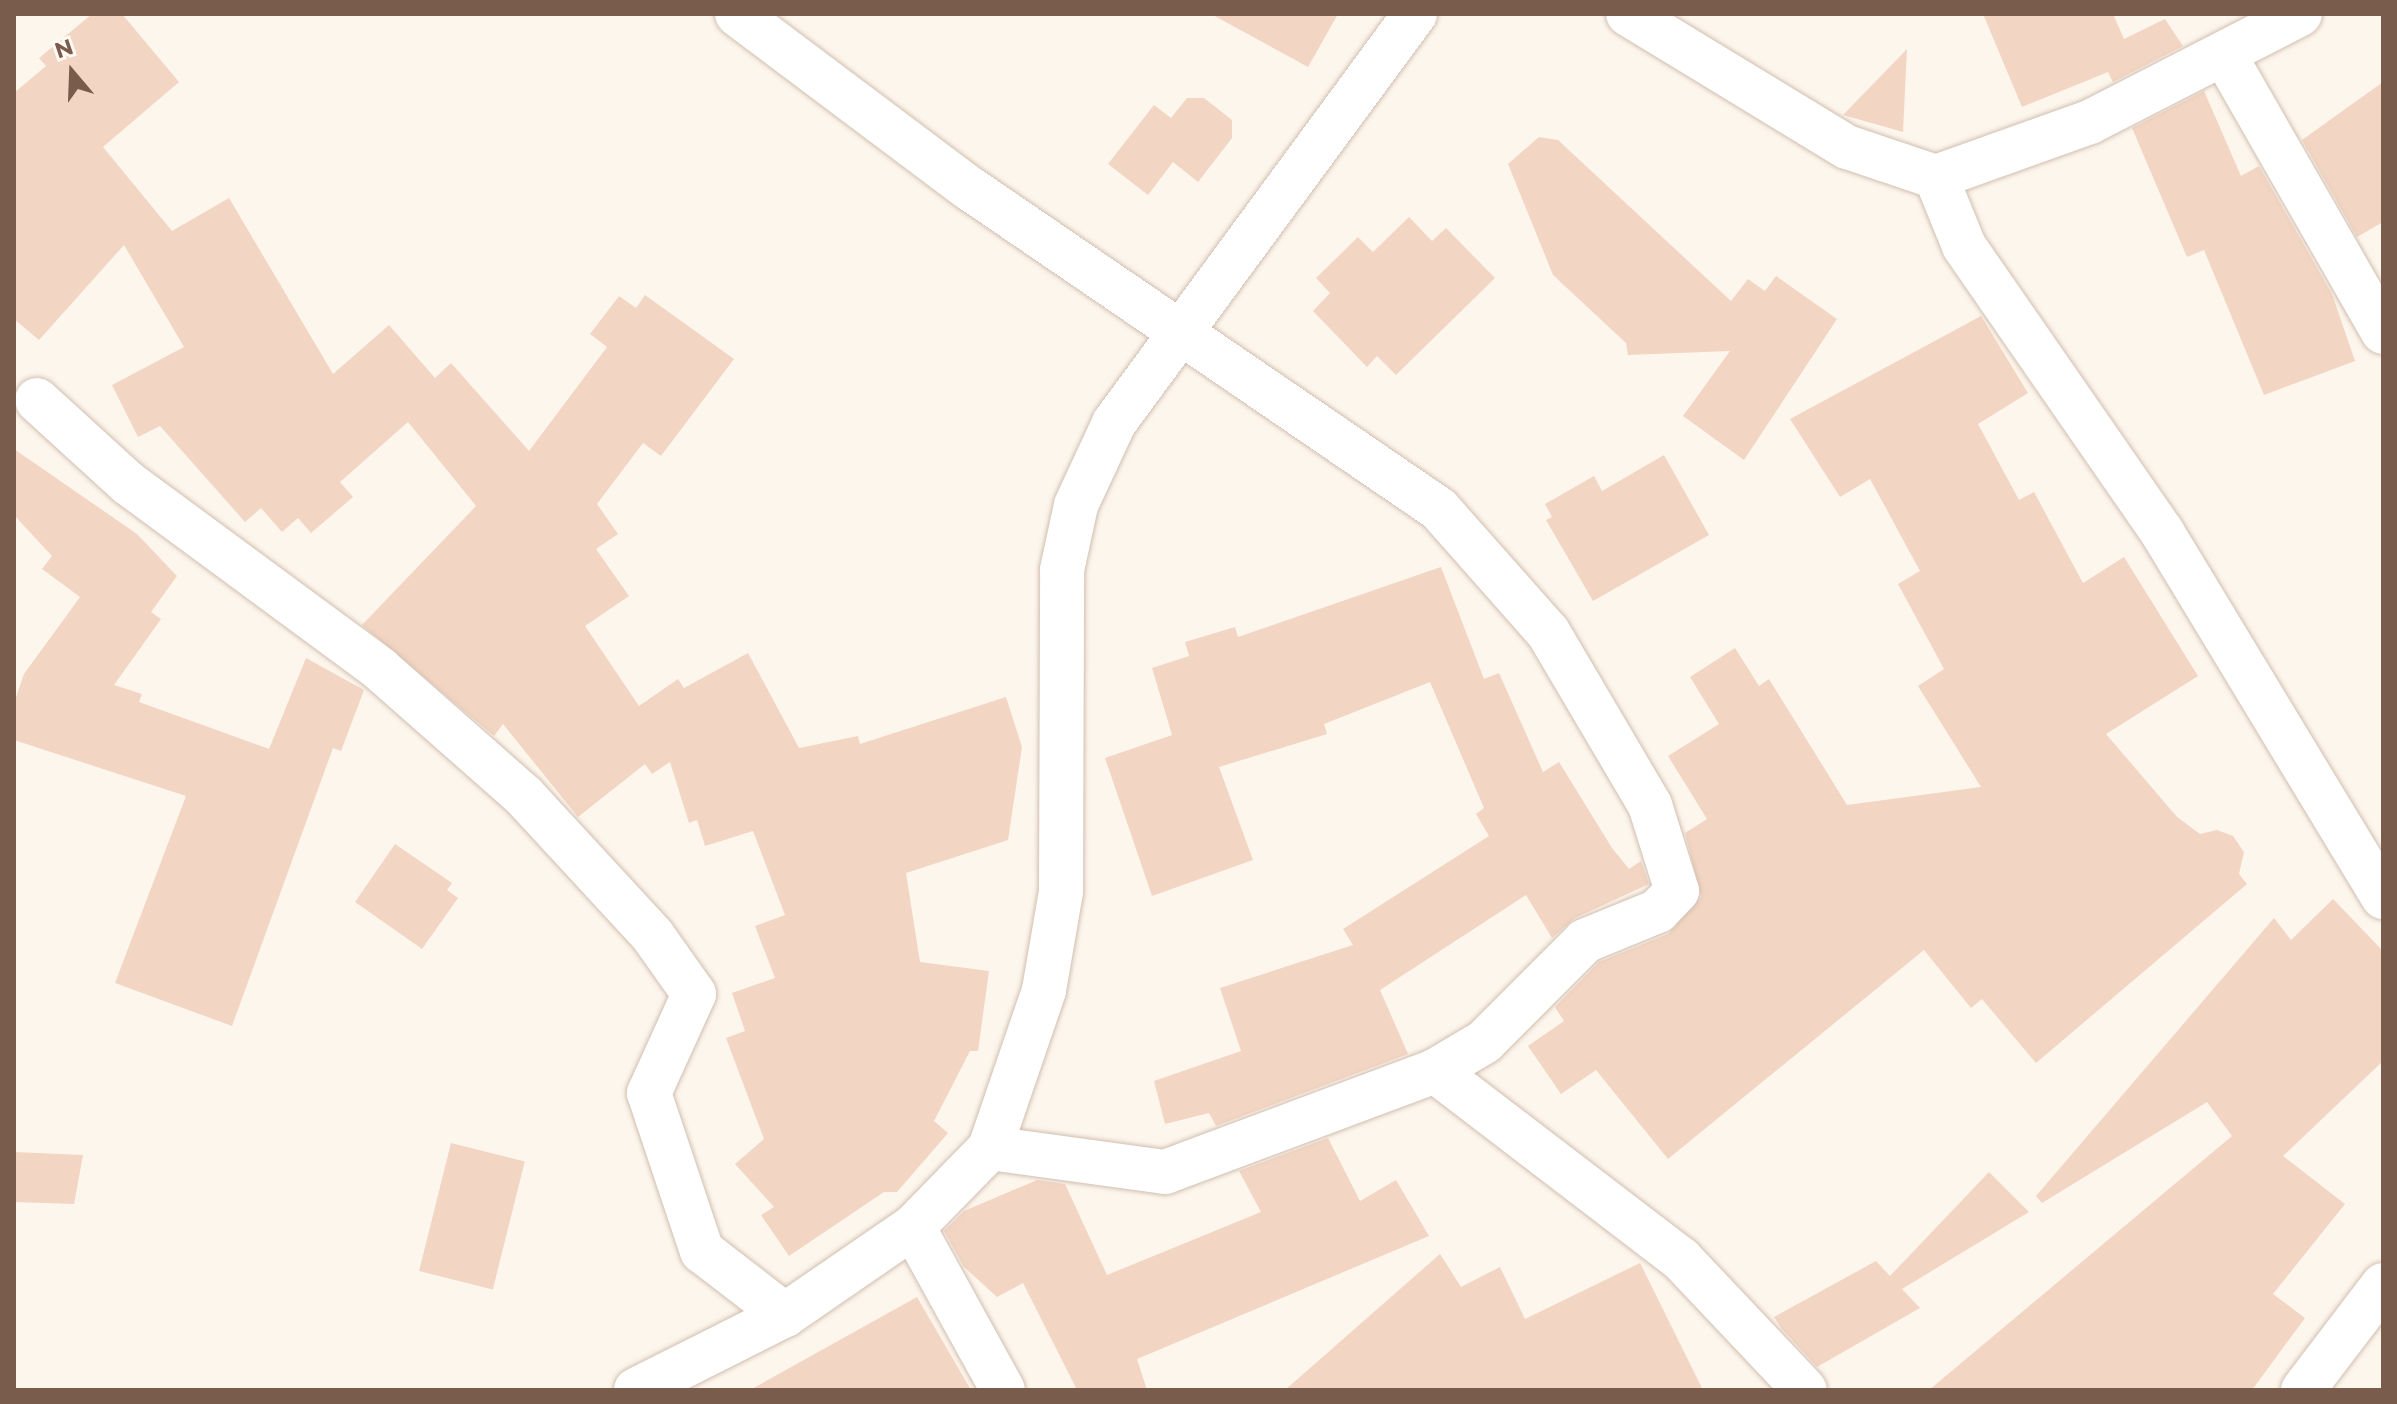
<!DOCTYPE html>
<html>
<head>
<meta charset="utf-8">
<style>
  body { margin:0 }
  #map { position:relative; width:2397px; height:1404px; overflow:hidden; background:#fdf6ec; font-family:Montserrat,sans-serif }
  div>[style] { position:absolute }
  .building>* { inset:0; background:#f3d5c3; transform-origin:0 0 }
  .roads { filter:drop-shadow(0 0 2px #d1beb0) drop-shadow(0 0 2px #d1beb0) }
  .minor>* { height:44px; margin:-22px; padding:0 22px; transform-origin:22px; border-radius:22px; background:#fff }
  span { translate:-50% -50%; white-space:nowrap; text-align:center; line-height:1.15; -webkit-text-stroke:8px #fffaf3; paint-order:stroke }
  .frame { position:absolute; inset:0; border:16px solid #7a5c4d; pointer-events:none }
  .north { position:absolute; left:32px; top:32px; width:80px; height:80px; -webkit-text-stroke:6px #fffaf3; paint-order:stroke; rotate:341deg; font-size:22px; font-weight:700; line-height:32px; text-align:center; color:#7a5c4d }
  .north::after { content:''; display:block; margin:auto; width:28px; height:36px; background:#7a5c4d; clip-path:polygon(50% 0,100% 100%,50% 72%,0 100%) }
</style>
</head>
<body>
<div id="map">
  <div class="building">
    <i style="clip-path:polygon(92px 14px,122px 14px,179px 82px,103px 147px,172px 231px,229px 198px,333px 374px,389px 325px,435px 378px,451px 363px,529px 451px,607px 347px,590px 334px,619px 296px,636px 308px,645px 295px,734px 359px,661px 456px,643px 443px,597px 504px,618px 534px,596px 549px,629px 596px,585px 626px,639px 706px,678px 679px,684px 688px,748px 653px,799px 748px,858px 736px,860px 744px,1006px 697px,1022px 747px,1008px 840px,906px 873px,920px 962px,989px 971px,978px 1051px,970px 1051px,934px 1121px,948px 1133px,897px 1192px,884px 1192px,789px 1256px,761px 1215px,774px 1207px,735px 1164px,764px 1139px,726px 1038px,745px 1031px,732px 993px,775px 978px,755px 926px,785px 915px,753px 831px,705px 846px,697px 820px,689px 823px,670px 762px,652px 774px,645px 764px,578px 817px,503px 724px,494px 736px,362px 625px,476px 506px,408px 422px,340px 482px,353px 497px,311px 533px,298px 518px,282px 532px,261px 508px,245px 522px,160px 426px,138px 437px,112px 385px,184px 347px,124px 245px,39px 340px,14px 319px,14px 93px,46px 66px,39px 58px)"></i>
    <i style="clip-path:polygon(1211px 14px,1338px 14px,1308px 67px)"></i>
    <i style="clip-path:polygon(1983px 14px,2113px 14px,2124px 39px,2165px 19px,2183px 46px,2113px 82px,2108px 72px,2022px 107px)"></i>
    <i style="clip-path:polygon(1907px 49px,1903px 132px,1843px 115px)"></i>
    <i style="clip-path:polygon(2383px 82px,2383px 222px,2357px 237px,2302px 140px)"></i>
    <i style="clip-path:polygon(2204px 91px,2241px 176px,2259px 166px,2332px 294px,2355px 361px,2264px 395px,2204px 250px,2187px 257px,2132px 128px)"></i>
    <i style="clip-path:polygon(1187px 98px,1204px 98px,1232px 120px,1232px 138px,1198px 182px,1173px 162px,1148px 195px,1108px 164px,1154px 105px,1171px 118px)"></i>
    <i style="clip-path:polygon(1539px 137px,1558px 140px,1731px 301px,1748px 279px,1765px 291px,1776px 276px,1837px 319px,1744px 460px,1683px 416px,1730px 351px,1628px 355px,1626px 343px,1553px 275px,1508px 164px)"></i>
    <i style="clip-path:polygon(1409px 217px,1432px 241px,1446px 228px,1495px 278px,1396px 375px,1377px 356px,1367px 367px,1313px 311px,1330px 293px,1316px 278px,1358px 237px,1373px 252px)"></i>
    <i style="clip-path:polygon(1981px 316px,2028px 393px,1978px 424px,2019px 500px,2034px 492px,2083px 583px,2124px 557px,2198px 676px,2106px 734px,2177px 817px,2200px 834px,2217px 830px,2233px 836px,2244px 852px,2239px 874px,2247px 884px,2036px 1063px,1982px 999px,1971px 1008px,1924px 950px,1668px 1159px,1596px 1070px,1561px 1094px,1528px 1046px,1564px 1021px,1555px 1007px,1599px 962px,1668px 934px,1701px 897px,1685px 833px,1707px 819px,1668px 756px,1719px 724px,1690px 677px,1735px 648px,1759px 686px,1769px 679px,1847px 805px,1981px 787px,1918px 686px,1944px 669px,1898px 584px,1920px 571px,1870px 479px,1840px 497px,1790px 419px)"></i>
    <i style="clip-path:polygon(14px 449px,137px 534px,177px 576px,151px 612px,161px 619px,114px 685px,142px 694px,139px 702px,269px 749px,306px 658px,364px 690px,341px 751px,333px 748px,232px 1026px,115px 983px,186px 796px,14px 740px,14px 703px,24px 674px,80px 597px,42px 569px,52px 556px,14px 515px)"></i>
    <i style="clip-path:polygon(1664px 455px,1709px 535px,1593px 601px,1546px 520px,1552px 517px,1545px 504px,1594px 476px,1602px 491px)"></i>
    <i style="clip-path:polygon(1441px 567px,1484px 679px,1499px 673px,1543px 772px,1559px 762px,1612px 848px,1629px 869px,1641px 861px,1649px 884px,1575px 918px,1552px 938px,1526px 895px,1380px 990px,1408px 1054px,1216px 1126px,1209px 1113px,1165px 1124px,1154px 1081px,1241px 1051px,1220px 988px,1353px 945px,1343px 929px,1489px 836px,1476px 814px,1484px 808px,1430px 682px,1324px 724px,1327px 734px,1219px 767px,1253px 860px,1152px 896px,1105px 758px,1172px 735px,1152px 668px,1189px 656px,1185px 642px,1235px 627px,1238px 637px)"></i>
    <i style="clip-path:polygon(395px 844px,452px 883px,447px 890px,458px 898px,422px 949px,355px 902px)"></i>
    <i style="clip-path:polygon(2333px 899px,2383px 951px,2383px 1061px,2283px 1156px,2345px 1204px,2273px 1294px,2305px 1318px,2252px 1390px,1929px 1390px,2232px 1136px,2207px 1102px,2042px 1203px,2036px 1196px,2274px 918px,2291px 940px)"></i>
    <i style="clip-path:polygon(1328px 1138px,1360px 1201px,1396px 1180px,1429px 1236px,1137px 1359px,1147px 1390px,1077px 1390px,1023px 1283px,997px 1297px,964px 1267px,944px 1231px,964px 1211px,1037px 1180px,1065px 1184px,1107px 1275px,1261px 1212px,1239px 1171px)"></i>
    <i style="left:451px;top:1143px;width:76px;height:132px;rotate:14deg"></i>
    <i style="clip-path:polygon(14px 1152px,83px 1155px,74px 1204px,14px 1202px)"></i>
    <i style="clip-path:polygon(1989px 1172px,2029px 1212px,1902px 1289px,1920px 1308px,1817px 1367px,1781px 1328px,1774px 1317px,1876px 1261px,1890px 1276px)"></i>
    <i style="clip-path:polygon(1440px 1254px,1461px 1287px,1500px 1267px,1525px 1319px,1640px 1263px,1703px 1390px,1285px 1390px)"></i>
    <i style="clip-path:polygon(917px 1297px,971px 1390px,750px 1390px)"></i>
  </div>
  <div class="roads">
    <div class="minor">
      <i style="left:737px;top:14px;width:290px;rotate:36.9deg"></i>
      <i style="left:969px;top:188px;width:569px;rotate:34.33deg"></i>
      <i style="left:1439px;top:509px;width:164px;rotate:48.5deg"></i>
      <i style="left:1548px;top:632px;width:201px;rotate:59.5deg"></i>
      <i style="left:1650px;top:805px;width:90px;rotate:72.6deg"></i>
      <i style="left:1677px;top:891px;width:28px;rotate:134deg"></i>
      <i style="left:1658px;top:911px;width:79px;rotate:157.7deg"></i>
      <i style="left:1585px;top:941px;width:143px;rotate:135deg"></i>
      <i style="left:1484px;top:1042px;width:57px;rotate:149.4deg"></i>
      <i style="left:1435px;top:1071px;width:288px;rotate:159.5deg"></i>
      <i style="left:1165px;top:1172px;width:177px;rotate:-172.2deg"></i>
      <i style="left:1628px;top:14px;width:256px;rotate:31.3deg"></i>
      <i style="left:1847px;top:147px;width:94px;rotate:18.6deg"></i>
      <i style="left:1936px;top:177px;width:74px;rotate:67.9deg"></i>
      <i style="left:1964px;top:246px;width:348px;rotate:55.3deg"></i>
      <i style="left:2162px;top:532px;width:427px;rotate:58.8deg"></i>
      <i style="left:2225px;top:56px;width:318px;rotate:60.2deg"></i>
      <i style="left:1936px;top:177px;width:164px;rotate:-19.7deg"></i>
      <i style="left:2090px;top:122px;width:236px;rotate:-27.2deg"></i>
      <i style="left:37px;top:400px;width:123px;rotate:42.4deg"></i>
      <i style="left:128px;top:483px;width:313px;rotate:36.4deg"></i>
      <i style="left:380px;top:669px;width:192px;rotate:41.4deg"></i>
      <i style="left:524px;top:796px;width:190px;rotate:47.3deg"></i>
      <i style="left:653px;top:936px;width:71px;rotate:54.7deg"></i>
      <i style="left:694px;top:994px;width:109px;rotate:114.4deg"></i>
      <i style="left:649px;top:1093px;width:167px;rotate:71.5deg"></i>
      <i style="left:702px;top:1251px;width:105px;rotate:37.6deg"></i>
      <i style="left:1435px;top:1071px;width:310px;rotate:37.4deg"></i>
      <i style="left:1681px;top:1259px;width:180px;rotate:46.6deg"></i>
      <i style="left:913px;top:1227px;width:186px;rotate:61.1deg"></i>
      <i style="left:636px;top:1390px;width:167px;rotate:-26.7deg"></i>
      <i style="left:785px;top:1315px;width:155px;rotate:-34.5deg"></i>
      <i style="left:913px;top:1227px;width:110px;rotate:-45.7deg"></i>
      <i style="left:990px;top:1148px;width:167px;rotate:-71.1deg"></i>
      <i style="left:1044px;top:990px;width:99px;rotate:-80.2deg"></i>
      <i style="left:1061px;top:892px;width:322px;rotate:-89.8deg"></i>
      <i style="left:1062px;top:570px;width:66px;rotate:-77.8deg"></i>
      <i style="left:1076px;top:505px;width:90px;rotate:-65.1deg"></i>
      <i style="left:1114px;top:423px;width:508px;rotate:-53.65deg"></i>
      <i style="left:2303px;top:1390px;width:132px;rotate:-52.7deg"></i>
    </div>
  </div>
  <div class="frame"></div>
  <div class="north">N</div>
</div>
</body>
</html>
